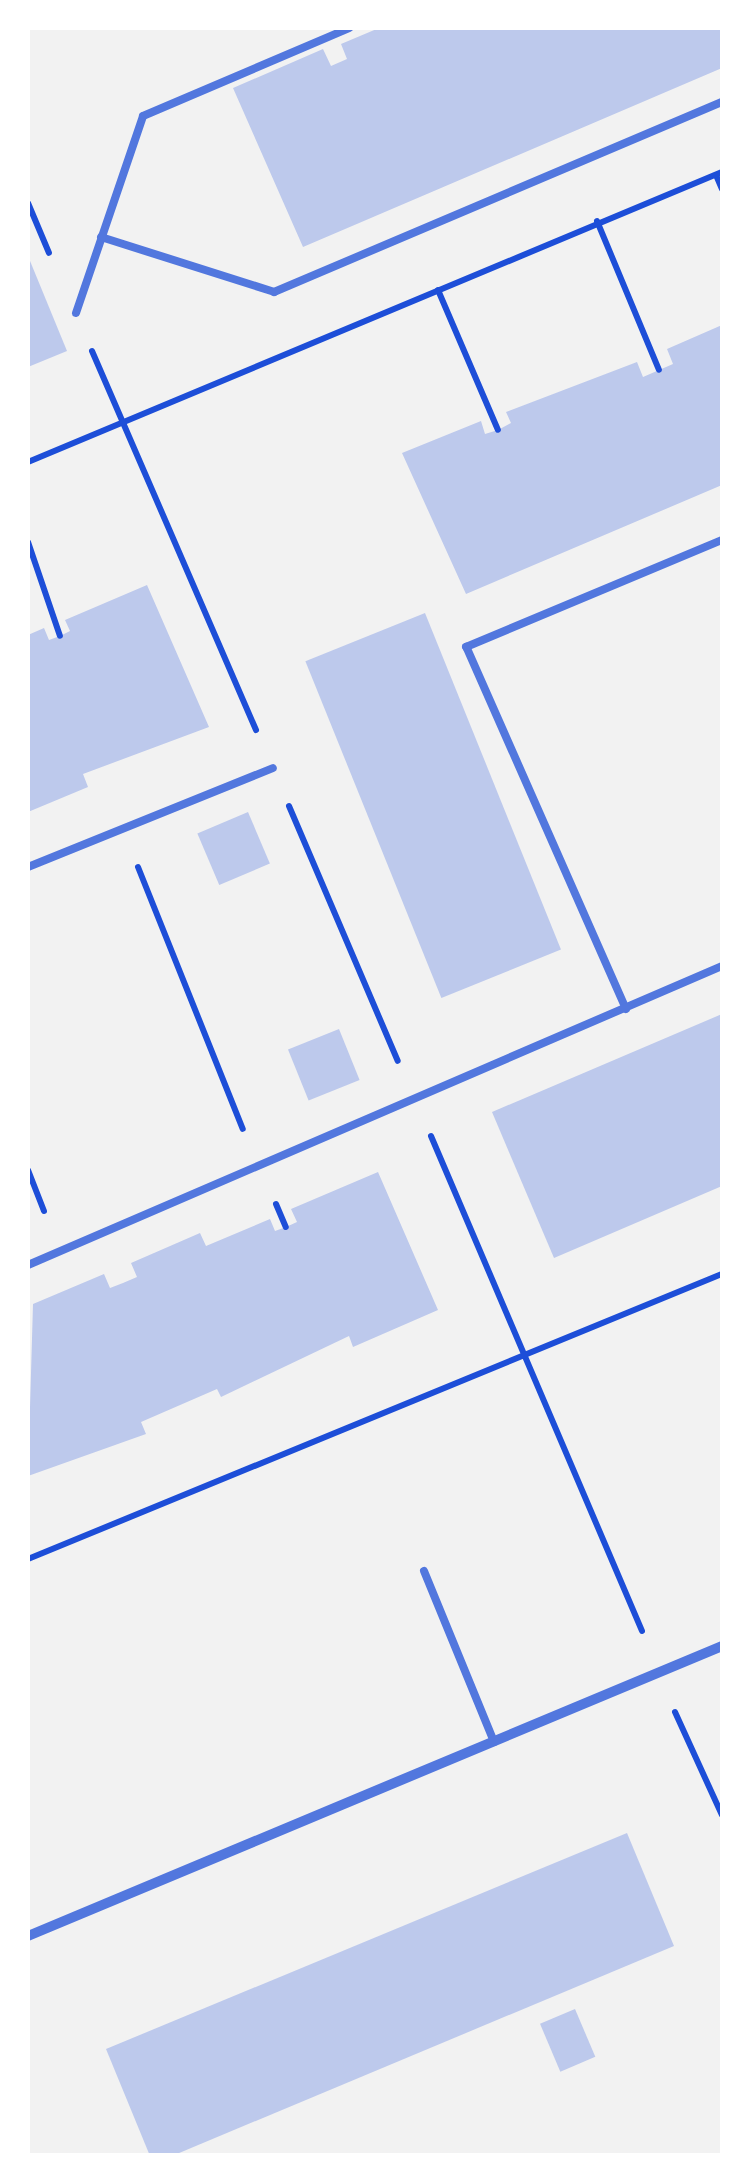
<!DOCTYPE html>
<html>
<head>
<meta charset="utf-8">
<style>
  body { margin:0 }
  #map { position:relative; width:750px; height:2183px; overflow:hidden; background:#f2f2f2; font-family:Cabin,sans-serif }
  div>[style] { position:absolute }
  .building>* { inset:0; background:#bdc9ec; transform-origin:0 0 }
  .path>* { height:6px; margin:-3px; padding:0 3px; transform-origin:3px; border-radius:3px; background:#1d4ed8 }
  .service>* { height:8px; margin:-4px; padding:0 4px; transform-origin:4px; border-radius:4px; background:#5277de }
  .minor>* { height:10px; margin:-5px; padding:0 5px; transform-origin:5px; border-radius:5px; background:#5277de }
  span { translate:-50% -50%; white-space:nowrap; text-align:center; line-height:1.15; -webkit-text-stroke:8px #fff; paint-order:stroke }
  .frame { position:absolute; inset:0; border:30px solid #fff; pointer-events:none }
</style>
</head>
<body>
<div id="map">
  <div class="building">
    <i style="clip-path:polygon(379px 28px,722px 28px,722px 68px,303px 247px,233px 88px,323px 49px,331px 66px,347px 59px,341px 44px)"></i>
    <i style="clip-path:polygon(28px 256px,67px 351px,28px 367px)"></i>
    <i style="clip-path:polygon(722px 325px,722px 485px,466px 594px,402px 453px,481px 421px,485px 434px,498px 430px,511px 423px,506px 412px,637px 362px,643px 377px,673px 364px,667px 349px)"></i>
    <i style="clip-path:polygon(147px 585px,209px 727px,83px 774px,88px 787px,28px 812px,28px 635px,44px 628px,49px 640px,60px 636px,70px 631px,65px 620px)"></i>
    <i style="left:425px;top:613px;width:363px;height:129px;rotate:68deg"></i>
    <i style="left:248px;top:812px;width:56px;height:55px;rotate:67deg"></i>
    <i style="clip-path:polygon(722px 1014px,722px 1186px,554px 1258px,492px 1112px)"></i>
    <i style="left:339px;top:1029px;width:55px;height:55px;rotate:68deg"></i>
    <i style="clip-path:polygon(378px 1172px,438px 1310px,353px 1347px,349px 1336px,221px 1397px,217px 1389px,141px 1422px,146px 1434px,28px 1476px,33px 1304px,104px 1274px,110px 1288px,123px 1283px,137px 1277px,131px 1263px,200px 1233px,206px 1246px,270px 1219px,275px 1231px,286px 1227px,297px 1222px,291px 1209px)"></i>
    <i style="clip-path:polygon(627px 1833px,674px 1946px,172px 2156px,150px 2156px,106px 2049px)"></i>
    <i style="left:575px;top:2009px;width:52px;height:38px;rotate:67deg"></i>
  </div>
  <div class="path">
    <i style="left:716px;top:175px;width:15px;rotate:67deg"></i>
    <i style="left:28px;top:203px;width:54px;rotate:67.2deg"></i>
    <i style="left:597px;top:221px;width:161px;rotate:67.4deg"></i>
    <i style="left:438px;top:290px;width:152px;rotate:66.8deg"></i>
    <i style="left:92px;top:351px;width:413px;rotate:66.6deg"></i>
    <i style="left:28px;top:462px;width:752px;rotate:-22.68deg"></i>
    <i style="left:28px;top:542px;width:99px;rotate:71.2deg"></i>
    <i style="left:289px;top:806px;width:277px;rotate:66.9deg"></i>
    <i style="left:138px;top:867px;width:282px;rotate:68.2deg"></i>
    <i style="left:431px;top:1136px;width:538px;rotate:66.91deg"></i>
    <i style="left:28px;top:1170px;width:44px;rotate:68.7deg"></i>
    <i style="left:276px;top:1204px;width:25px;rotate:67deg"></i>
    <i style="left:28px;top:1559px;width:750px;rotate:-22.33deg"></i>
    <i style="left:675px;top:1712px;width:113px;rotate:65.5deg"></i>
  </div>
  <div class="service">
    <i style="left:101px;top:237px;width:182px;rotate:17.6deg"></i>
    <i style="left:274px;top:292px;width:487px;rotate:-23deg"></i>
    <i style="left:76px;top:313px;width:208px;rotate:-71.2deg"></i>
    <i style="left:143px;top:116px;width:224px;rotate:-23.1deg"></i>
    <i style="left:28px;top:867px;width:264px;rotate:-22deg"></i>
    <i style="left:626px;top:1009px;width:396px;rotate:-113.8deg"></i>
    <i style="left:466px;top:647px;width:277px;rotate:-22.7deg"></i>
    <i style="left:28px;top:1265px;width:756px;rotate:-23.31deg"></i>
    <i style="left:424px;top:1571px;width:185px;rotate:67.7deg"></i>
  </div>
  <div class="minor">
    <i style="left:28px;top:1936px;width:752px;rotate:-22.68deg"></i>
  </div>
  <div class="frame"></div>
</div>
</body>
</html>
